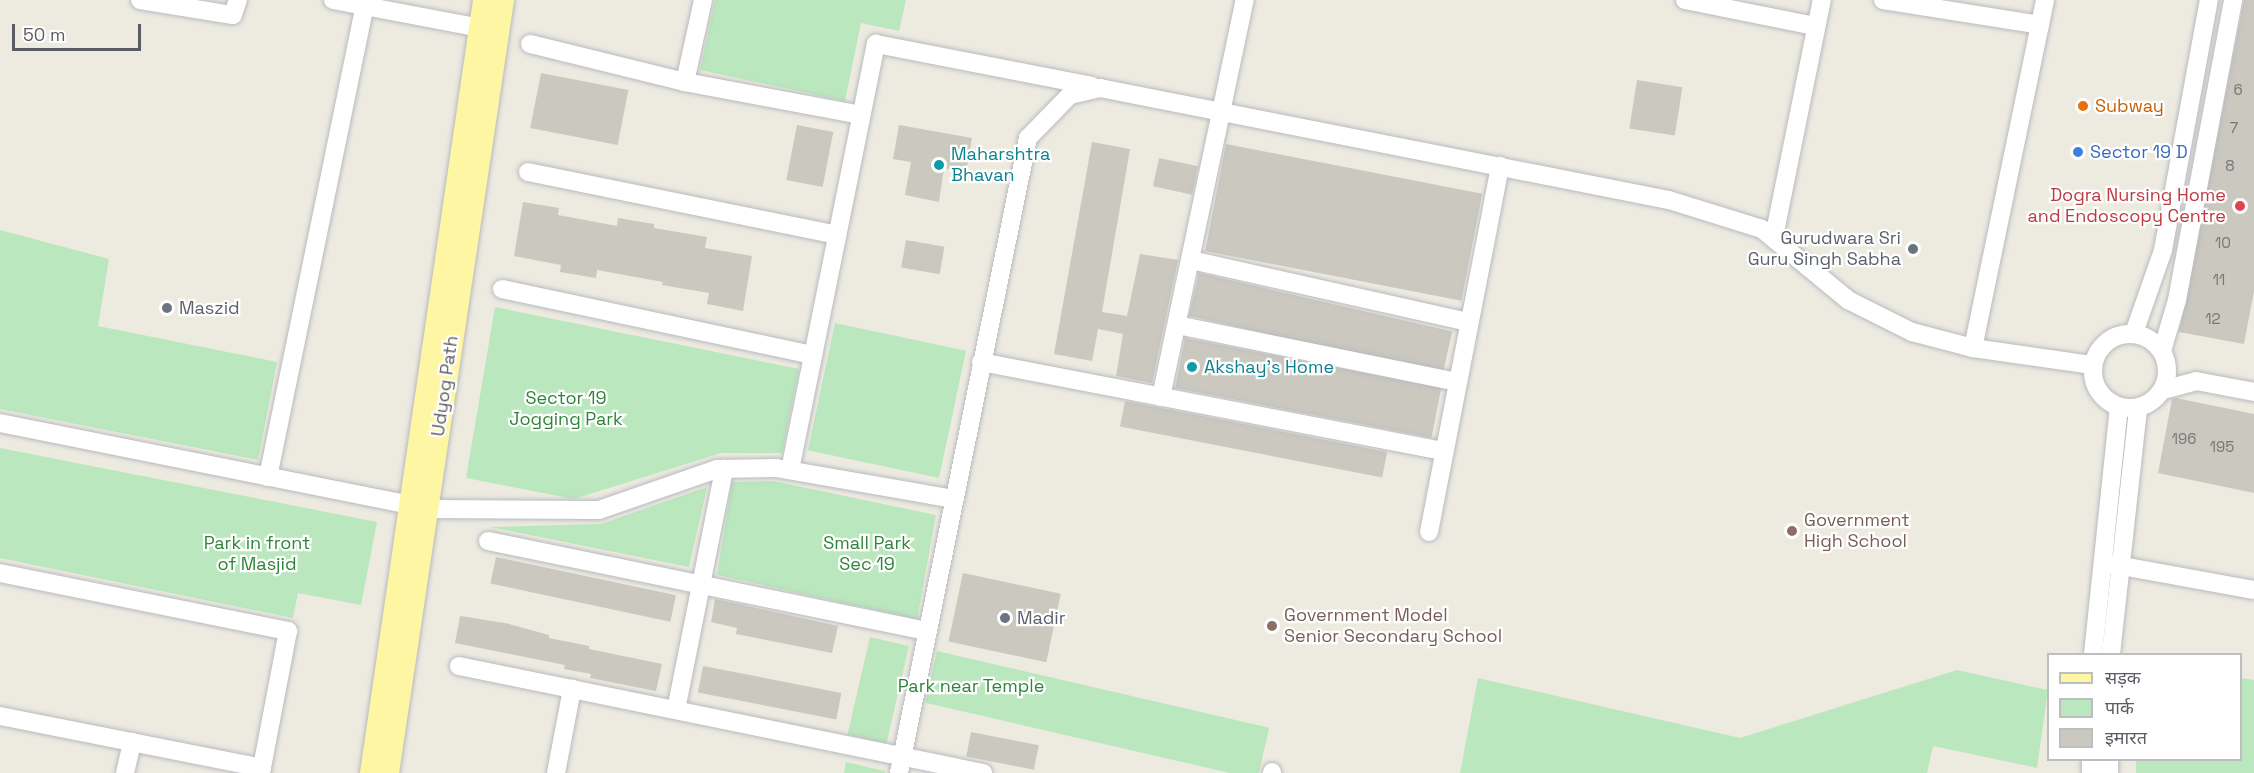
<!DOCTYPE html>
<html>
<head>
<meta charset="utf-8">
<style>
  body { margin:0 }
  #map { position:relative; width:2254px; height:773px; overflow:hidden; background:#edebe0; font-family:"Space Grotesk","Noto Sans Devanagari",sans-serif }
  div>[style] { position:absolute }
  .green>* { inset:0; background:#bae7bd; transform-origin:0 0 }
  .building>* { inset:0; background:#cac8bf; transform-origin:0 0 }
  .roads { filter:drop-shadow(0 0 2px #b8bac0) drop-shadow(0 0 2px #b8bac0) }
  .minor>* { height:18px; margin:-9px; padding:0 9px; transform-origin:9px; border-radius:9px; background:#fff }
  .minor>.ring { margin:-9px; padding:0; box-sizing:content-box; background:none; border:18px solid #fff; border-radius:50% }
  .major>* { height:22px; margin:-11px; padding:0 11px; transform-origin:11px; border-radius:11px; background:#fff6a3 }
  .dots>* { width:16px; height:16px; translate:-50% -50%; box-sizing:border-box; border:3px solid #fff; border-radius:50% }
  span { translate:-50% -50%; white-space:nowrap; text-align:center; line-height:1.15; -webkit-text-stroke:4.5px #fff; paint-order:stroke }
  .number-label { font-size:15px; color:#757779 }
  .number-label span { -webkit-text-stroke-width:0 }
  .food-label { font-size:18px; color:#c56008 }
  .left { translate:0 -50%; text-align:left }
  .shop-label { font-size:18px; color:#366cbe }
  .culture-label { font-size:18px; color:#0d838f }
  .health-label { font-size:18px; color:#be3a42 }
  .right { translate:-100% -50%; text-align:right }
  .worship-label { font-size:18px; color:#5b616d }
  .street-label { font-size:18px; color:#595c62 }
  .park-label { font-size:18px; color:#2e8438 }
  .education-label { font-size:18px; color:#785e54 }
  .legend { position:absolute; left:2047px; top:653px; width:195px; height:108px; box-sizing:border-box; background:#fff; border:2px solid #bdbec0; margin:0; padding:8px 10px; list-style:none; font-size:18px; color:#595c62 }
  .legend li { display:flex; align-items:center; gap:12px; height:30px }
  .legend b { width:30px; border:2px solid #bdbec0 }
  .scale { position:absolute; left:12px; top:24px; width:129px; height:27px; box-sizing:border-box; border:3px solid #595c62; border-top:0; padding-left:8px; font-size:18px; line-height:21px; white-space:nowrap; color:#595c62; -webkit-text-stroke:4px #fff; paint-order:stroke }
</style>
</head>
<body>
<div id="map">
  <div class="green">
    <i style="clip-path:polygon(715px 0,906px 0,899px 31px,861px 23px,845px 101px,700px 70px)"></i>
    <i style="clip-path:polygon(0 230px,109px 259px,98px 326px,277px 362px,258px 460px,0 409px)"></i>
    <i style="clip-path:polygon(495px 307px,799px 369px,782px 453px,721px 453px,574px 499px,466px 478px)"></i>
    <i style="left:835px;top:323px;width:134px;height:130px;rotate:12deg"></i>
    <i style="clip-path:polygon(0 448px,377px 522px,361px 605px,298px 593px,293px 618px,0 558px)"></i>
    <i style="clip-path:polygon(773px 481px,936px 515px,917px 619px,717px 575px,732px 482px)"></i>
    <i style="clip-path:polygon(707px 487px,689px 567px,490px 527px,601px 524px)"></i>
    <i style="left:870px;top:637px;width:40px;height:100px;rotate:13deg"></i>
    <i style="left:937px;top:651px;width:341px;height:53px;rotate:13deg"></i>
    <i style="clip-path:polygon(1957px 670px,2048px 690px,2037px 768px,1933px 746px,1927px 773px,1460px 773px,1478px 678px,1740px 738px)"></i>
    <i style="clip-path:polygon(2241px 678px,2254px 680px,2254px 773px,2136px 773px,2136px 760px,2240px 760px)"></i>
    <i style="clip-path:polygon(846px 762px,885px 771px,885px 773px,844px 773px)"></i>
  </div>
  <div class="building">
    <i style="clip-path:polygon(2244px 0,2254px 0,2254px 291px,2244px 344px,2179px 332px)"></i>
    <i style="left:541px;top:73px;width:89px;height:56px;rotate:11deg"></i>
    <i style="left:1637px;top:80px;width:46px;height:49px;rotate:9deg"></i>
    <i style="left:797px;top:125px;width:37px;height:56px;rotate:11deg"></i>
    <i style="clip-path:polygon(899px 125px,972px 138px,966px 173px,944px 168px,939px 202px,905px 195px,911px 162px,893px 159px)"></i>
    <i style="clip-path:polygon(1092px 142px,1130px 149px,1102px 312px,1127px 316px,1140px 254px,1178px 260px,1152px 383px,1116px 376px,1123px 334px,1098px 329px,1092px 361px,1054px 354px)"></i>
    <i style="left:1226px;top:144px;width:261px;height:109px;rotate:11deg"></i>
    <i style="left:1159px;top:158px;width:40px;height:29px;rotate:12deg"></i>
    <i style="clip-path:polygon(523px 202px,559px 208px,558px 215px,617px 226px,618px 218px,654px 224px,654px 228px,707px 237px,705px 248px,752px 256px,743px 311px,707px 304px,709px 293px,662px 285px,663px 282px,597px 270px,596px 278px,560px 272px,561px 265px,514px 256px)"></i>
    <i style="left:906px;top:240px;width:39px;height:28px;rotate:10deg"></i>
    <i style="left:1199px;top:273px;width:260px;height:44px;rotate:13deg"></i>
    <i style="left:1185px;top:338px;width:261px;height:51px;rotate:11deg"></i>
    <i style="clip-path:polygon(2176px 398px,2254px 414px,2254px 493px,2158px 473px,2172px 399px)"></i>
    <i style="left:1125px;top:401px;width:267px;height:26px;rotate:11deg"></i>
    <i style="left:496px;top:557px;width:184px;height:27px;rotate:12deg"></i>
    <i style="left:963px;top:573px;width:100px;height:70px;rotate:12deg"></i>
    <i style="clip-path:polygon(715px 599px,838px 626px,832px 653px,736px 634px,737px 628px,711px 622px)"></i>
    <i style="clip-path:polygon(460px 616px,505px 623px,549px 635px,549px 638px,589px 646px,589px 649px,662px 664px,656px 691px,590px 678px,591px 674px,564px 669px,565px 665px,455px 643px)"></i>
    <i style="left:703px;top:666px;width:141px;height:27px;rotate:11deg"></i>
    <i style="left:971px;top:732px;width:69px;height:25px;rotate:11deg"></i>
  </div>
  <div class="roads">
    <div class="minor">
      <i style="left:140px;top:0;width:94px;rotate:9.2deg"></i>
      <i style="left:233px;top:15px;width:16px;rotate:-72deg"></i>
      <i style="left:333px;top:0;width:151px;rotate:10.7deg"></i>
      <i style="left:1685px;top:0;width:133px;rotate:11.3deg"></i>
      <i style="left:1883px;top:0;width:159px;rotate:9deg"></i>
      <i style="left:530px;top:44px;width:160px;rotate:13.8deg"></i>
      <i style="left:685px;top:82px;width:179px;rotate:10.6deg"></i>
      <i style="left:685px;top:82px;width:84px;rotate:-77.6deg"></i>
      <i style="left:528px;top:172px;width:315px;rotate:11.5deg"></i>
      <i style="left:1774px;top:237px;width:242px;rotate:-78.6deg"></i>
      <i style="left:1191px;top:260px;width:285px;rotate:12.6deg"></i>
      <i style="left:502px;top:289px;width:318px;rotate:12deg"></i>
      <i style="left:1177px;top:325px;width:286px;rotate:11.5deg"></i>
      <i style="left:2134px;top:333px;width:88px;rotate:-70.7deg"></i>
      <i style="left:2163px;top:250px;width:254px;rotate:-79.6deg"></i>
      <i class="ring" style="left:2093px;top:334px;width:56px;height:56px"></i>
      <i style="left:1973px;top:348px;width:355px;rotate:-78.3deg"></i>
      <i style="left:2162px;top:351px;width:53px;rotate:-73.6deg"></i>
      <i style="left:2177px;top:300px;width:305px;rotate:-79.4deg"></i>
      <i style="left:981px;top:362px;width:471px;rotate:10.9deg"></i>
      <i style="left:2163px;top:390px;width:34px;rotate:-15deg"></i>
      <i style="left:2196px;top:381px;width:59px;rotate:10.7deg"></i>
      <i style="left:1161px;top:397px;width:406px;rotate:-78.1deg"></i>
      <i style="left:0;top:423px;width:418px;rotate:11.3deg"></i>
      <i style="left:790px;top:470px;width:435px;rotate:-78.6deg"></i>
      <i style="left:876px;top:44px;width:220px;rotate:11deg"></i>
      <i style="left:268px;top:477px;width:487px;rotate:-78.4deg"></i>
      <i style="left:427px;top:509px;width:172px;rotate:0.3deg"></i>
      <i style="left:599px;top:510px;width:125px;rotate:-19.2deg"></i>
      <i style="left:717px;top:469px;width:59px;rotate:-1deg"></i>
      <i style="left:776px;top:468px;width:180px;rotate:9.9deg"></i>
      <i style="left:1429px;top:532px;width:373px;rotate:-79deg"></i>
      <i style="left:488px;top:541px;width:448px;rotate:11.6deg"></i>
      <i style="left:2111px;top:564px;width:145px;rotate:10.3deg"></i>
      <i style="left:0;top:573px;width:294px;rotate:11.4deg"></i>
      <i style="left:288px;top:631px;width:145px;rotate:100.8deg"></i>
      <i style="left:2093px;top:654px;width:248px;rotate:-84deg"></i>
      <i style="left:2111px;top:654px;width:247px;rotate:-83.7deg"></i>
      <i style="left:459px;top:666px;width:535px;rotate:11.54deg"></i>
      <i style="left:676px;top:710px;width:246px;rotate:-78.7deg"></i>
      <i style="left:0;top:716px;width:267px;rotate:11.2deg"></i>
      <i style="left:2091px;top:760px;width:13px;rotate:90deg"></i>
      <i style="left:2109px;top:760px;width:13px;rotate:90deg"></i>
      <i style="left:125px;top:773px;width:32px;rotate:-77deg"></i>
      <i style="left:556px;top:773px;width:86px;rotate:-79.2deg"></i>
      <i style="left:899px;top:773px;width:648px;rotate:-78.52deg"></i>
      <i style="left:1028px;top:138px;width:60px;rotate:-45.7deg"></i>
      <i style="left:1070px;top:95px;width:31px;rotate:-13deg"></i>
      <i style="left:1100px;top:88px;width:580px;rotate:11.14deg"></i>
      <i style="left:1669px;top:200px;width:97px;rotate:17.3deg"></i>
      <i style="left:1762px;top:229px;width:112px;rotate:39.5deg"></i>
      <i style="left:1848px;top:300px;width:72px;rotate:26.6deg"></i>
      <i style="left:1912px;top:332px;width:63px;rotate:14.7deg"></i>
      <i style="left:1973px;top:348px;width:121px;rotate:8.1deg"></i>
      <i style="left:1272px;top:773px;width:1px;rotate:-90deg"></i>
    </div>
    <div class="major">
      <i style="left:371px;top:773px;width:781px;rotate:-81.68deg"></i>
      <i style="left:388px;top:773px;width:782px;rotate:-81.54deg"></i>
    </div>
  </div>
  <div class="dots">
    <i style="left:2083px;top:106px;background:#e8710a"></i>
    <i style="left:2078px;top:152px;background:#3f7fe0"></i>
    <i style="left:939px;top:165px;background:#0f9aa8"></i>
    <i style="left:2240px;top:206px;background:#e0444e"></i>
    <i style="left:1913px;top:249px;background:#6b7280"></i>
    <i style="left:167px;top:308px;background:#6b7280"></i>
    <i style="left:1192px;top:367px;background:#0f9aa8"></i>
    <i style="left:1792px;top:531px;background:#8d6e63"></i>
    <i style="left:1005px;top:618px;background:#6b7280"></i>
    <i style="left:1272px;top:626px;background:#8d6e63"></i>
  </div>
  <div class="number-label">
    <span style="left:2238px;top:90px">6</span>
    <span style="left:2234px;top:128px">7</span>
    <span style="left:2230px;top:166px">8</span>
    <span style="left:2223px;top:243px">10</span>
    <span style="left:2219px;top:280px">11</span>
    <span style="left:2213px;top:319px">12</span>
    <span style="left:2184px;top:439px">196</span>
    <span style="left:2222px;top:447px">195</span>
  </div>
  <div class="food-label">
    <span class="left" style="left:2095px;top:106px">Subway</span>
  </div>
  <div class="shop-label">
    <span class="left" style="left:2090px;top:152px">Sector 19 D</span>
  </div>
  <div class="culture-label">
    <span class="left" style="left:951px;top:165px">Maharshtra<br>Bhavan</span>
    <span class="left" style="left:1204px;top:367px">Akshay's Home</span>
  </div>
  <div class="health-label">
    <span class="right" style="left:2226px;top:206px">Dogra Nursing Home<br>and Endoscopy Centre</span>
  </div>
  <div class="worship-label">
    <span class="right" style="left:1901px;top:249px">Gurudwara Sri<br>Guru Singh Sabha</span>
    <span class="left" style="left:179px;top:308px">Maszid</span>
    <span class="left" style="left:1017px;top:618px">Madir</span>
  </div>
  <div class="street-label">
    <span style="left:445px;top:386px;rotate:-82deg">Udyog Path</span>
  </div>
  <div class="park-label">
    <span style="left:566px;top:409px">Sector 19<br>Jogging Park</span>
    <span style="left:257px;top:554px">Park in front<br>of Masjid</span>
    <span style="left:867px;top:554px">Small Park<br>Sec 19</span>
    <span style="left:971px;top:686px">Park near Temple</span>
  </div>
  <div class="education-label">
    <span class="left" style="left:1804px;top:531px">Government<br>High School</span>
    <span class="left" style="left:1284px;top:626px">Government Model<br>Senior Secondary School</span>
  </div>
  <ul class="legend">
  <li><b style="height:8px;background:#fff6a3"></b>सड़क</li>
  <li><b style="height:16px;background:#bae7bd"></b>पार्क</li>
  <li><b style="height:16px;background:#cac8bf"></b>इमारत</li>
  </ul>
  <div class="scale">50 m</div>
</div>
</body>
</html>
